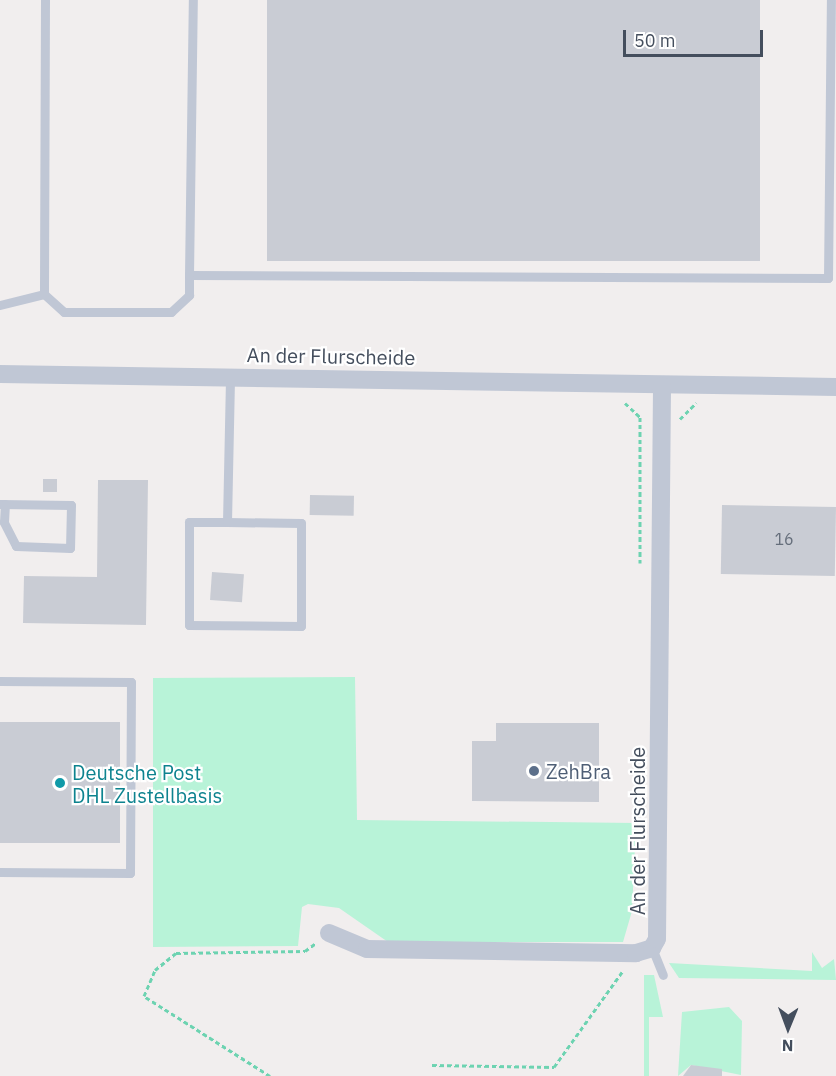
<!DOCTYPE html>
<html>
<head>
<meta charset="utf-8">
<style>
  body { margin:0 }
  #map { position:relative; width:836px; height:1076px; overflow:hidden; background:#f1eeee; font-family:"IBM Plex Sans",sans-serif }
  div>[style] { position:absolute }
  .green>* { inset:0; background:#b8f3d8 }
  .building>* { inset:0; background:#c9ccd4; transform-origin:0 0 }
  .path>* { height:3px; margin-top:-1.5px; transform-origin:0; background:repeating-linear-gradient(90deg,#6dd3b1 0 4.5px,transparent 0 7.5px) }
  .service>* { height:9px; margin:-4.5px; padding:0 4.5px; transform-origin:4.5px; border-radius:4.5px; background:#c0c7d5 }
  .minor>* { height:18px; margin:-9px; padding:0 9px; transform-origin:9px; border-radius:9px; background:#c0c7d5 }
  .dots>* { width:16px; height:16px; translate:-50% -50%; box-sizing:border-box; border:3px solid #fff; border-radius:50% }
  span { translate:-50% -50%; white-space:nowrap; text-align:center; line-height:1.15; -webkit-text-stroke:4.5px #fff; paint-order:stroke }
  .number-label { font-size:16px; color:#656e7b }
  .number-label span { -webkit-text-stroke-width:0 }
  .street-label { font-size:20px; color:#444e5d }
  .service-label { font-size:20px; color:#4e5e75 }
  .left { translate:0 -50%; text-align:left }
  .culture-label { font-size:20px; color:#0d838f }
  .north { position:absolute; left:758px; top:998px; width:60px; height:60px; -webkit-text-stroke:4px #fff; paint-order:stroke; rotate:181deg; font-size:16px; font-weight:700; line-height:24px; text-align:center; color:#444e5d }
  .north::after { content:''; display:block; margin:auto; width:21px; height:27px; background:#444e5d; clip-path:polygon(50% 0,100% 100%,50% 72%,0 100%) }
  .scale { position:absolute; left:623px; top:30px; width:140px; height:27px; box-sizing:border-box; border:3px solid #444e5d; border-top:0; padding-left:8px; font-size:18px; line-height:21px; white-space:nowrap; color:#444e5d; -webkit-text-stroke:4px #fff; paint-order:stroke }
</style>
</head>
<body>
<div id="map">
  <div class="green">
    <i style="clip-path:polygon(355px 677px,357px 820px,636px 823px,632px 911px,623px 942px,388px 942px,339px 908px,308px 904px,302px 907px,298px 946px,153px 947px,153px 678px)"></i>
    <i style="clip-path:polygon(812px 952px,822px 968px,834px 959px,836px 980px,679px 978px,669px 963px,812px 971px)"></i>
    <i style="clip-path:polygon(644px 975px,654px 975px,663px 1017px,649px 1017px,649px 1076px,644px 1076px)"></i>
    <i style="clip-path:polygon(729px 1007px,742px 1021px,741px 1075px,691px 1065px,678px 1076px,682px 1012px)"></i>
  </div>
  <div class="building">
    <i style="left:267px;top:0;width:493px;height:261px"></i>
    <i style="left:43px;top:479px;width:14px;height:13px"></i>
    <i style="clip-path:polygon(98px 480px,148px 480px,146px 625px,23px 623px,24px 576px,97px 577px)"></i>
    <i style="left:310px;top:495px;width:44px;height:20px;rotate:1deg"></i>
    <i style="left:722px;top:505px;width:114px;height:69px;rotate:1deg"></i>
    <i style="left:212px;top:572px;width:32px;height:28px;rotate:4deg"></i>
    <i style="left:0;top:722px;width:120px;height:121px"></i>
    <i style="clip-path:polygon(496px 723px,599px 723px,599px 802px,472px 801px,472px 741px,496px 741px)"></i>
    <i style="clip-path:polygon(691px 1065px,722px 1069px,722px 1076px,683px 1076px)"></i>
  </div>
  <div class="path">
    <i style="left:625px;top:403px;width:21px;rotate:43deg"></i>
    <i style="left:640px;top:417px;width:146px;rotate:90deg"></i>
    <i style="left:680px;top:419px;width:23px;rotate:-45deg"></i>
    <i style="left:432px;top:1065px;width:122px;rotate:0.9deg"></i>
    <i style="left:554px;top:1067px;width:117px;rotate:-54.4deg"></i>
    <i style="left:270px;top:1076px;width:149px;rotate:-147.6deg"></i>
    <i style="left:144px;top:996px;width:28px;rotate:-67deg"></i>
    <i style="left:155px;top:970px;width:27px;rotate:-39deg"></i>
    <i style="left:176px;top:953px;width:129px;rotate:-0.9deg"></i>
    <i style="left:305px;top:951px;width:14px;rotate:-36deg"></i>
  </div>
  <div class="service">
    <i style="left:45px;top:0;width:294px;rotate:90.2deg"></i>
    <i style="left:44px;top:294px;width:27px;rotate:42deg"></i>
    <i style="left:64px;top:312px;width:107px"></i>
    <i style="left:171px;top:312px;width:25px;rotate:-43deg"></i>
    <i style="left:189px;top:295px;width:20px;rotate:-90deg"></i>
    <i style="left:189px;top:275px;width:639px;rotate:0.27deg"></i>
    <i style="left:828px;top:278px;width:278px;rotate:-89.4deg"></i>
    <i style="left:189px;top:275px;width:275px;rotate:-89.2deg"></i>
    <i style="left:0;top:305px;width:45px;rotate:-14deg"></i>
    <i style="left:0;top:504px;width:71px;rotate:0.8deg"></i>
    <i style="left:71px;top:505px;width:43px;rotate:91.3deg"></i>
    <i style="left:70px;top:548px;width:54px;rotate:-177.9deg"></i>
    <i style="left:16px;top:546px;width:27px;rotate:-117deg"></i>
    <i style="left:4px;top:522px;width:18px;rotate:-87deg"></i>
    <i style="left:227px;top:522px;width:74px;rotate:0.8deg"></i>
    <i style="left:301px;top:523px;width:103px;rotate:90deg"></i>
    <i style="left:301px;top:626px;width:112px;rotate:-179.5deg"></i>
    <i style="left:189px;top:625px;width:103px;rotate:-90deg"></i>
    <i style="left:189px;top:522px;width:38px"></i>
    <i style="left:227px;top:522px;width:145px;rotate:-88.8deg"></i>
    <i style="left:0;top:681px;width:131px;rotate:0.4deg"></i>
    <i style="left:131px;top:682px;width:191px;rotate:90.3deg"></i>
    <i style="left:130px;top:873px;width:130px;rotate:-179.6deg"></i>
    <i style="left:652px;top:948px;width:29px;rotate:68deg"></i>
  </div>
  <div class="minor">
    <i style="left:0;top:374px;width:836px;rotate:0.89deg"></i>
    <i style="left:329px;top:933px;width:41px;rotate:22.8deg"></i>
    <i style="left:367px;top:949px;width:269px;rotate:0.9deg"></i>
    <i style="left:636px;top:953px;width:17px;rotate:-17deg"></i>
    <i style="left:652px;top:948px;width:10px;rotate:-61deg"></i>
    <i style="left:657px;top:939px;width:553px;rotate:-89.48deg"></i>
  </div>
  <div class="dots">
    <i style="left:534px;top:771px;background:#5c6f8a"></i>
    <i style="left:60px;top:783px;background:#0f9aa8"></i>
  </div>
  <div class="number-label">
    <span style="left:784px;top:539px">16</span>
  </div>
  <div class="street-label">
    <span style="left:331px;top:356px;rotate:1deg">An der Flurscheide</span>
    <span style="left:637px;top:831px;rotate:-90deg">An der Flurscheide</span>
  </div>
  <div class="service-label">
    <span class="left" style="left:546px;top:771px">ZehBra</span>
  </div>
  <div class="culture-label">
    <span class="left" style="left:72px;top:784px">Deutsche Post<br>DHL Zustellbasis</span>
  </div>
  <div class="north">N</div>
  <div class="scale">50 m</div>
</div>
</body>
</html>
